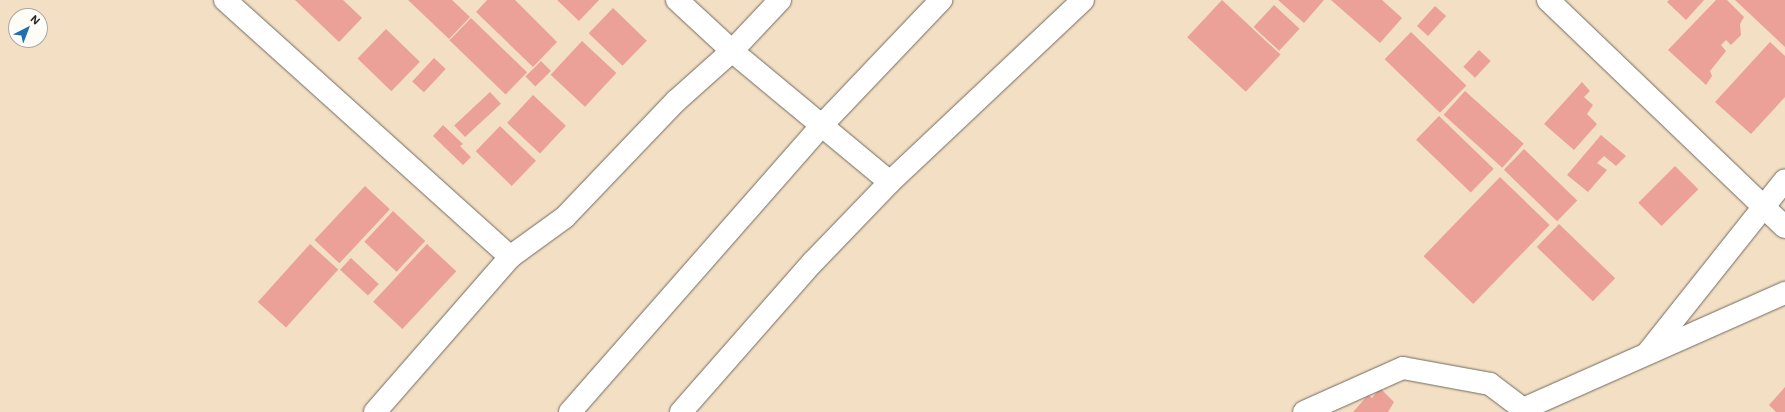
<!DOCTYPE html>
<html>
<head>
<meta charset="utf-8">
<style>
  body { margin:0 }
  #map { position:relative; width:1785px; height:412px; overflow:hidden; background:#f3dfc3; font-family:Mali,sans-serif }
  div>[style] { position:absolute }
  .building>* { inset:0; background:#eba197; transform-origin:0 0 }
  .roads { filter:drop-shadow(0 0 1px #716a60) drop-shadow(0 0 1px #716a60) }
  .minor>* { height:22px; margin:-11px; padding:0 11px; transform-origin:11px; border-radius:11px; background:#fff }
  span { translate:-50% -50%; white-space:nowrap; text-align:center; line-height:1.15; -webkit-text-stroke:4px #fdfcf7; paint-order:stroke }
  .north { position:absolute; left:8px; top:8px; width:40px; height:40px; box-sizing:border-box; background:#fdfcf7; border:1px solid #a9a8a5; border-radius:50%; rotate:42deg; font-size:11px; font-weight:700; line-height:16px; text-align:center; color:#2b2b2b }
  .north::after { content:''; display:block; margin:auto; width:14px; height:18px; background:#1f6fb2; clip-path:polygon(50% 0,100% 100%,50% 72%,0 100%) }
</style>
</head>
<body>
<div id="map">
  <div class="building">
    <i style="clip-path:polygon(295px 0,343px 0,362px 18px,339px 42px)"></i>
    <i style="clip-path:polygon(408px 0,452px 0,470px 17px,449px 39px)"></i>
    <i style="clip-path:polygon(487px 0,515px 0,557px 42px,533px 67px,476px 12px)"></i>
    <i style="clip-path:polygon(557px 0,599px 0,579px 21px)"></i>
    <i style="left:1222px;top:0;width:80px;height:51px;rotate:43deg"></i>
    <i style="clip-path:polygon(1278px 0,1324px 0,1304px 23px)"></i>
    <i style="clip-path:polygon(1331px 0,1382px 0,1402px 18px,1380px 43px)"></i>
    <i style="clip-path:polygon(1669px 0,1704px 0,1686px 20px,1667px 2px)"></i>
    <i style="clip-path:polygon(1716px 0,1727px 0,1744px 17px,1740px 24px,1741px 35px,1731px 45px,1726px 40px,1721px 45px,1726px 51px,1710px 71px,1712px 76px,1706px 85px,1668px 50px)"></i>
    <i style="clip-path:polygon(1735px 0,1785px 0,1785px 47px)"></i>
    <i style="left:1274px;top:5px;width:35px;height:30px;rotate:43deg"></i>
    <i style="left:1435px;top:6px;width:15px;height:27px;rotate:42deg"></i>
    <i style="left:613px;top:8px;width:47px;height:35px;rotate:44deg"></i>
    <i style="left:471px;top:18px;width:78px;height:31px;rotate:44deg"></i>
    <i style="left:386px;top:29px;width:47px;height:41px;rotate:44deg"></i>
    <i style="left:1411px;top:32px;width:77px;height:38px;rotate:44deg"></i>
    <i style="left:582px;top:41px;width:47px;height:46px;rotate:43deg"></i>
    <i style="clip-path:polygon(1770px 42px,1785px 56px,1785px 97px,1751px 134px,1715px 102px)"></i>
    <i style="left:1479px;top:50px;width:16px;height:23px;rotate:43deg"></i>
    <i style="left:434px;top:58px;width:16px;height:32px;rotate:43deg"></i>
    <i style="left:541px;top:61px;width:14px;height:22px;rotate:45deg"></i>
    <i style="clip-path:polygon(1582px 82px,1590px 91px,1584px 97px,1593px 105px,1587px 114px,1597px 124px,1574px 150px,1544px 124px)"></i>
    <i style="left:1465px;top:91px;width:79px;height:32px;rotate:42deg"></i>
    <i style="left:490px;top:92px;width:16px;height:49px;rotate:47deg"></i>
    <i style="left:533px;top:95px;width:45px;height:38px;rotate:43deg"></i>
    <i style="left:1439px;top:116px;width:76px;height:33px;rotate:44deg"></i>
    <i style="clip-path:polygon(443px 125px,463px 144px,460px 146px,471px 157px,463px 165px,433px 136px)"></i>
    <i style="left:500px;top:126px;width:50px;height:35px;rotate:44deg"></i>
    <i style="clip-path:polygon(1601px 135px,1626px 156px,1616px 166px,1604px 156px,1597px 163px,1607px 170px,1588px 192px,1567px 175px)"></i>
    <i style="left:1524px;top:149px;width:74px;height:29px;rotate:44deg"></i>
    <i style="left:1675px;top:166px;width:33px;height:52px;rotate:45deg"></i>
    <i style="left:1500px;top:177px;width:69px;height:110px;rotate:44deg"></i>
    <i style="left:365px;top:186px;width:34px;height:74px;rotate:43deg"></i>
    <i style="left:393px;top:211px;width:44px;height:42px;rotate:43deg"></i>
    <i style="left:1559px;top:224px;width:78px;height:32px;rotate:44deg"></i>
    <i style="left:310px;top:244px;width:38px;height:78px;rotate:42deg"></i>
    <i style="left:427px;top:244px;width:40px;height:79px;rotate:43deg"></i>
    <i style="left:351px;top:258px;width:38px;height:16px;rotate:43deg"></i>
    <i style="clip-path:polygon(1785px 387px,1785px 412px,1776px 412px,1769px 405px)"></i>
    <i style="clip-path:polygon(1380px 388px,1394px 402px,1388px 412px,1353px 412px,1368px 395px,1372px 398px)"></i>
  </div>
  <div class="roads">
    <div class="minor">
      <i style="left:225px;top:0;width:384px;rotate:42deg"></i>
      <i style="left:677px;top:0;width:75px;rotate:42.8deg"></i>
      <i style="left:732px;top:51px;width:205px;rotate:39.7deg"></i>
      <i style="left:1548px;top:0;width:328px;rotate:43.8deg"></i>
      <i style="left:1649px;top:351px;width:218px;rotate:-51.5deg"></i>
      <i style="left:375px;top:412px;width:206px;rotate:-48.9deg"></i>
      <i style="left:510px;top:257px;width:68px;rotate:-36deg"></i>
      <i style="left:565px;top:217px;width:161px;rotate:-46.3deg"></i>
      <i style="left:676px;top:101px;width:75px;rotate:-41.8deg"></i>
      <i style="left:732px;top:51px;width:70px;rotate:-46.7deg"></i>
      <i style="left:570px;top:412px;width:382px;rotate:-48.7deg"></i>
      <i style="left:822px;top:125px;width:173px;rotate:-46.4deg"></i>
      <i style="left:681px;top:412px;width:200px;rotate:-48.7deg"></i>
      <i style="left:813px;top:262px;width:111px;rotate:-46.1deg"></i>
      <i style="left:890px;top:182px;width:265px;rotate:-43.3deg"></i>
      <i style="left:1304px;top:412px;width:108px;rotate:-24deg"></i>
      <i style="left:1403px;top:368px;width:88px;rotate:10.4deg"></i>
      <i style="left:1490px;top:384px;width:41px;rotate:37.1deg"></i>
      <i style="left:1523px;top:409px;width:287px;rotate:-23.9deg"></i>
    </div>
  </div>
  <div class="north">N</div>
</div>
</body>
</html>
